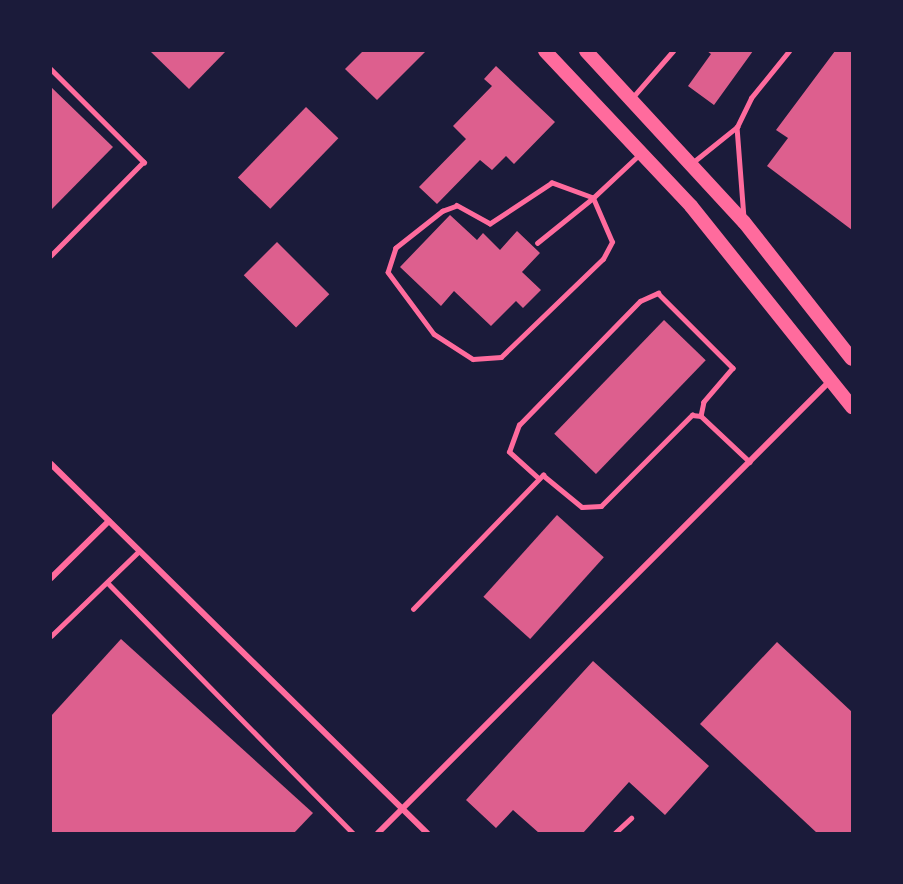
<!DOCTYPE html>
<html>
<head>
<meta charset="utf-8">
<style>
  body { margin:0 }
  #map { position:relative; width:903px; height:884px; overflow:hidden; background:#1b1b3a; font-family:"Exo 2",sans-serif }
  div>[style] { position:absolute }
  .building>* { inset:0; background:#dd5f8e; transform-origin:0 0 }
  .service>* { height:4.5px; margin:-2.25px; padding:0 2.25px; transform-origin:2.25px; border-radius:2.25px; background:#ff6b9d }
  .minor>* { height:6px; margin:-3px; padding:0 3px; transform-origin:3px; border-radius:3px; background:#ff6b9d }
  .primary>* { height:14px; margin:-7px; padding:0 7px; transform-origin:7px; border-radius:7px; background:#ff6b9d }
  span { translate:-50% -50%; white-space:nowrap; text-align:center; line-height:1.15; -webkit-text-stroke:6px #1b1b3a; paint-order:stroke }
  .frame { position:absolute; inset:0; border:52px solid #1b1b3a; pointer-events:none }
</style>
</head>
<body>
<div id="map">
  <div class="building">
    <i style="clip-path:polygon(150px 51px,226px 51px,189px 89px)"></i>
    <i style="clip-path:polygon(363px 51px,426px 51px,377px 100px,345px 69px)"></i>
    <i style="clip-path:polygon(707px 51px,753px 51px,714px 105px,688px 86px,711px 54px)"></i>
    <i style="clip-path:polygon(835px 51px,852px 51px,852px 230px,767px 166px,788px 138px,776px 130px)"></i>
    <i style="clip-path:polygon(496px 66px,555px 122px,514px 164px,506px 156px,492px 170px,480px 160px,437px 204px,419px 187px,466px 139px,453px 126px,492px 86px,484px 79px)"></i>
    <i style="clip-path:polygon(51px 87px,113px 147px,51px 210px)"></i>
    <i style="left:306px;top:107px;width:45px;height:98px;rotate:44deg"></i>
    <i style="clip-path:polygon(450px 215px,477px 240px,483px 233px,500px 250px,517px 231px,540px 253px,522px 272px,541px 290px,523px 308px,516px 301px,491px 326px,454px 291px,441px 306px,400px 267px)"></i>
    <i style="left:277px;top:242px;width:74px;height:47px;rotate:45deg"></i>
    <i style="left:664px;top:320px;width:58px;height:158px;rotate:44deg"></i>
    <i style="left:557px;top:515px;width:63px;height:110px;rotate:42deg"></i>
    <i style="clip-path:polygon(121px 639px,313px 813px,294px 833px,51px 833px,51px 716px)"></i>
    <i style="clip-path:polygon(777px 642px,852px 712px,852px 833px,817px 833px,700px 724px)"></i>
    <i style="clip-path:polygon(593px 661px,709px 766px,665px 815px,629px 782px,583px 833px,539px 833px,513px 810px,496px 828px,466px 800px)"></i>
  </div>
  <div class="service">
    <i style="left:51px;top:69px;width:132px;rotate:45deg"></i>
    <i style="left:144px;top:162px;width:132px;rotate:134.7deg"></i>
    <i style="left:633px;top:97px;width:61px;rotate:-49deg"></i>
    <i style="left:737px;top:127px;width:90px;rotate:85.6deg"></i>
    <i style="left:692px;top:163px;width:58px;rotate:-38.7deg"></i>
    <i style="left:737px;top:127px;width:32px;rotate:-64deg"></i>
    <i style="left:751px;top:98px;width:60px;rotate:-51deg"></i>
    <i style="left:593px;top:198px;width:44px;rotate:-159.9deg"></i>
    <i style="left:552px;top:183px;width:74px;rotate:146.5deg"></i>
    <i style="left:490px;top:224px;width:38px;rotate:-151deg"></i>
    <i style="left:457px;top:206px;width:15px;rotate:160deg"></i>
    <i style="left:443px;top:211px;width:60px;rotate:141.8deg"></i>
    <i style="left:396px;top:248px;width:25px;rotate:108deg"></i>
    <i style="left:388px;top:272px;width:77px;rotate:53.4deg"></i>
    <i style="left:434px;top:334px;width:46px;rotate:32.7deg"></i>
    <i style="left:473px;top:359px;width:28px;rotate:-4deg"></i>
    <i style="left:501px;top:357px;width:141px;rotate:-43.9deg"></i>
    <i style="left:603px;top:259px;width:19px;rotate:-62deg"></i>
    <i style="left:612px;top:242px;width:48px;rotate:-113.4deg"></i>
    <i style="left:593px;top:198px;width:63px;rotate:-43.1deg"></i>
    <i style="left:537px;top:243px;width:72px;rotate:-38.8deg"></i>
    <i style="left:539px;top:479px;width:40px;rotate:-138deg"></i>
    <i style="left:509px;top:452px;width:29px;rotate:-70deg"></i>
    <i style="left:519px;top:425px;width:173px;rotate:-45.7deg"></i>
    <i style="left:640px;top:301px;width:20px;rotate:-24deg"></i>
    <i style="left:658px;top:293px;width:106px;rotate:45deg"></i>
    <i style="left:733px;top:368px;width:45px;rotate:130.5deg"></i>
    <i style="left:704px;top:402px;width:14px;rotate:102deg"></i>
    <i style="left:108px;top:583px;width:350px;rotate:45.6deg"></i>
    <i style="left:413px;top:609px;width:187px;rotate:-45.9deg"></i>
    <i style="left:543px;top:475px;width:50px;rotate:39.4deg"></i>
    <i style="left:582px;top:507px;width:19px;rotate:-3deg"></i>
    <i style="left:601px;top:506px;width:129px;rotate:-45deg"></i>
    <i style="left:692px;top:415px;width:9px;rotate:6deg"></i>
    <i style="left:701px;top:416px;width:67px;rotate:43.2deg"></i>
    <i style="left:51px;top:636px;width:122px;rotate:-44deg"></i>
    <i style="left:615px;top:833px;width:22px;rotate:-43deg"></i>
  </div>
  <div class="minor">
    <i style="left:51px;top:464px;width:527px;rotate:44.46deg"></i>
    <i style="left:51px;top:578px;width:81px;rotate:-44.5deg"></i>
    <i style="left:378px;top:833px;width:641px;rotate:-45deg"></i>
  </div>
  <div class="primary">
    <i style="left:545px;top:51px;width:213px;rotate:46.7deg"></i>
    <i style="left:691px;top:206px;width:258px;rotate:51.3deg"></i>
    <i style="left:586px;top:51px;width:233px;rotate:47.3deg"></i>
    <i style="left:744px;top:222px;width:174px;rotate:51.8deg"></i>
  </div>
  <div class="frame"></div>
</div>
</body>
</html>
